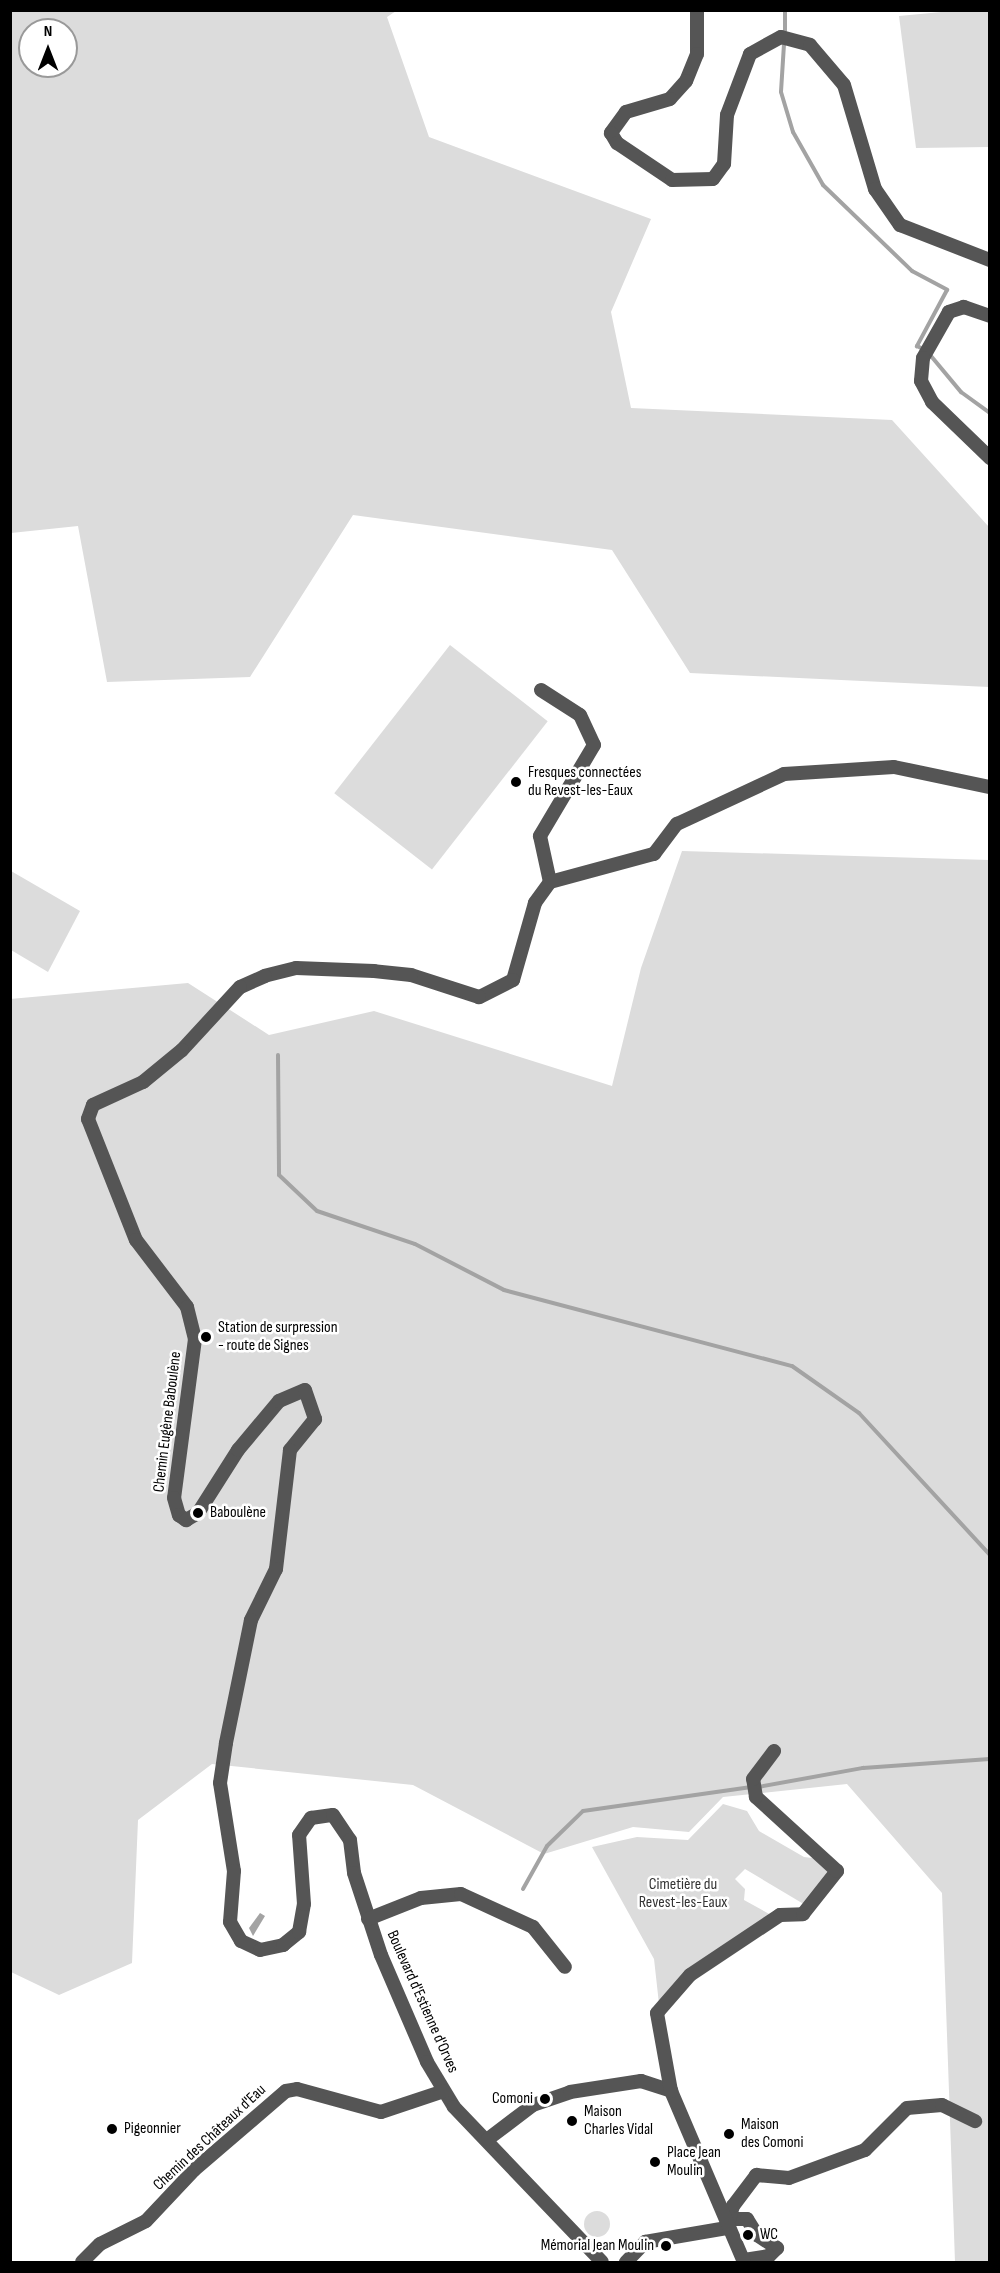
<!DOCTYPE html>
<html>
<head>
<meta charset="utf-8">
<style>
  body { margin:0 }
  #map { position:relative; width:1000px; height:2273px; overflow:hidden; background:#fff; font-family:"Sofia Sans Condensed",sans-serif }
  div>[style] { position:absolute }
  .green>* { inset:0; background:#dcdcdc; transform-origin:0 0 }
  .round { border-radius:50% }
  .water>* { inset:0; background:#a3a3a3 }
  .stream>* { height:4px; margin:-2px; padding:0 2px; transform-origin:2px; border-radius:2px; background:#a3a3a3 }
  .minor>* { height:14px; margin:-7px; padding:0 7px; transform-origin:7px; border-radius:7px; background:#555 }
  .dots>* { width:16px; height:16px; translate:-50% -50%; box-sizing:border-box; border:3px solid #fff; border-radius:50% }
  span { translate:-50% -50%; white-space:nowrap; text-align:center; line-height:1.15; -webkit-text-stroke:5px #fff; paint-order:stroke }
  .poi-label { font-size:16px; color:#000 }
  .left { translate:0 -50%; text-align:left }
  .right { translate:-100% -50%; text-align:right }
  .street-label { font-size:16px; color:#000 }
  .park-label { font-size:16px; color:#333 }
  .frame { position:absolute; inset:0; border:12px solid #000; pointer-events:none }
  .north { position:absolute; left:18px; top:18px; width:60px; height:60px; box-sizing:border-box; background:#fff; border:2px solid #999; border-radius:50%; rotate:0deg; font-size:16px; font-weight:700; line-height:24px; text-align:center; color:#000 }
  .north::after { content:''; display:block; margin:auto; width:21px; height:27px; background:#000; clip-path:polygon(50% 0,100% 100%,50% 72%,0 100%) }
</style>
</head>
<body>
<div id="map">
  <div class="green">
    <i style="clip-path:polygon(evenodd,10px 11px,396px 11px,387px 17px,429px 137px,651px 219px,611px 312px,631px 408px,892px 420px,989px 527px,989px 687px,690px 673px,612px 550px,353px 515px,250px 677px,107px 682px,78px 526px,11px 533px,10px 11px,30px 30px,66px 30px,66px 66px,30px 66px,30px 30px)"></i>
    <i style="clip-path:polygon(952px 11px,989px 11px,989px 147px,916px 148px,899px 16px)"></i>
    <i style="left:450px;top:645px;width:124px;height:188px;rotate:38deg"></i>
    <i style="clip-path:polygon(682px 851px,989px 860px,989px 2262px,955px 2262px,942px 1893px,847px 1784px,723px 1797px,689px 1832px,633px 1827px,544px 1854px,413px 1785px,212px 1764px,138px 1820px,132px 1963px,59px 1995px,11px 1972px,10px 999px,188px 983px,269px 1035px,374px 1011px,612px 1086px,641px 968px)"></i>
    <i style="clip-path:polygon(11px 871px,80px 911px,48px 972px,11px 950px)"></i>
    <i style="clip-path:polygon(723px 1804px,747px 1811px,759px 1831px,804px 1857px,820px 1859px,830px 1871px,807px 1906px,745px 1869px,735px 1879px,745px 1889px,744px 1900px,771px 1915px,659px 2004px,654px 1959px,592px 1847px,637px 1837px,688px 1840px)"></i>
    <i class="round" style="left:584px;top:2211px;width:26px;height:26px"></i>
  </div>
  <div class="water">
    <i style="clip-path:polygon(260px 1913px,265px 1916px,253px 1936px,249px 1928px)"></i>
  </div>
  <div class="stream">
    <i style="left:785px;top:31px;width:21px;rotate:-90deg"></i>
    <i style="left:784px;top:44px;width:48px;rotate:93.6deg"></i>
    <i style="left:781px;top:92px;width:42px;rotate:73.3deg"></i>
    <i style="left:793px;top:132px;width:61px;rotate:60.5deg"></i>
    <i style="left:823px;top:185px;width:124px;rotate:44deg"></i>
    <i style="left:912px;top:271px;width:40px;rotate:28deg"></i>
    <i style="left:947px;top:290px;width:64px;rotate:118.2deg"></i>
    <i style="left:917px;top:346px;width:4px;rotate:27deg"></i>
    <i style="left:931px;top:356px;width:47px;rotate:50.2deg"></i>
    <i style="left:961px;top:392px;width:36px;rotate:36deg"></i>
    <i style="left:278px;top:1055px;width:120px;rotate:89.5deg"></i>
    <i style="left:279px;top:1175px;width:52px;rotate:43.5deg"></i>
    <i style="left:317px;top:1211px;width:103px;rotate:18.6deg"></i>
    <i style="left:415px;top:1244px;width:100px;rotate:27.3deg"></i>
    <i style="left:504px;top:1290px;width:298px;rotate:14.8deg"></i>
    <i style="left:792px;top:1366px;width:82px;rotate:35deg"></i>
    <i style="left:859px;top:1413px;width:193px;rotate:47.3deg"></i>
    <i style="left:758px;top:1787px;width:107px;rotate:-10.3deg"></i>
    <i style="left:863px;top:1768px;width:127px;rotate:-4.1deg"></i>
    <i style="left:523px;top:1889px;width:49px;rotate:-60.8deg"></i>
    <i style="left:547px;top:1846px;width:50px;rotate:-44.2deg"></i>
    <i style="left:583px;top:1811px;width:170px;rotate:-8.1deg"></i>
  </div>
  <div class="minor">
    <i style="left:697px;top:10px;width:44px;rotate:90deg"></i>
    <i style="left:697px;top:54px;width:29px;rotate:112deg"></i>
    <i style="left:686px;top:81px;width:24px;rotate:132deg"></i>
    <i style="left:670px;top:99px;width:46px;rotate:163.5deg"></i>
    <i style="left:626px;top:112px;width:26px;rotate:126deg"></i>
    <i style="left:611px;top:133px;width:12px;rotate:59deg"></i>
    <i style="left:617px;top:143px;width:66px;rotate:33.9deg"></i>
    <i style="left:672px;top:180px;width:41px;rotate:-1.4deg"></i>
    <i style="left:713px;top:179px;width:19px;rotate:-54deg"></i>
    <i style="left:724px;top:164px;width:49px;rotate:-86.5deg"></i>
    <i style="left:727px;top:115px;width:65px;rotate:-69.3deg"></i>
    <i style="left:750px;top:54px;width:35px;rotate:-29deg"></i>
    <i style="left:781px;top:37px;width:30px;rotate:15deg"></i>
    <i style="left:810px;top:45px;width:52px;rotate:49.6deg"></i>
    <i style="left:844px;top:85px;width:109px;rotate:73.4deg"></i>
    <i style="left:875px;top:189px;width:44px;rotate:55.2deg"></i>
    <i style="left:900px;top:225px;width:97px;rotate:21.3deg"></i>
    <i style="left:990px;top:316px;width:28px;rotate:-161deg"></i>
    <i style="left:964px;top:307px;width:16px;rotate:162deg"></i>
    <i style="left:949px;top:312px;width:53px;rotate:119.5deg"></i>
    <i style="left:923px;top:358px;width:23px;rotate:95deg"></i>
    <i style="left:921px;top:381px;width:24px;rotate:62deg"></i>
    <i style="left:932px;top:402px;width:81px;rotate:44deg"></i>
    <i style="left:541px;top:690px;width:46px;rotate:32.7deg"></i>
    <i style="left:580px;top:715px;width:33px;rotate:65deg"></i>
    <i style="left:594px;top:745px;width:106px;rotate:120.7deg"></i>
    <i style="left:540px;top:836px;width:47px;rotate:77.7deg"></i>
    <i style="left:550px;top:882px;width:26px;rotate:126deg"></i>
    <i style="left:535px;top:903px;width:80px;rotate:105.9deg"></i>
    <i style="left:513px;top:980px;width:38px;rotate:153deg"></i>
    <i style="left:479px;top:997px;width:71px;rotate:-162.1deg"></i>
    <i style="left:411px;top:975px;width:37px;rotate:-174deg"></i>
    <i style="left:374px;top:971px;width:78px;rotate:-177.8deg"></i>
    <i style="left:296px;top:968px;width:32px;rotate:166deg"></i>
    <i style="left:265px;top:976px;width:27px;rotate:156deg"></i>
    <i style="left:240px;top:987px;width:86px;rotate:132.6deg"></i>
    <i style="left:182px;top:1050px;width:50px;rotate:140.6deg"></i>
    <i style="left:143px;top:1082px;width:55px;rotate:155.3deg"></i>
    <i style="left:93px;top:1105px;width:15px;rotate:110deg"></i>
    <i style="left:88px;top:1119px;width:130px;rotate:68.4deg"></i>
    <i style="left:136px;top:1240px;width:84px;rotate:52.7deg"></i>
    <i style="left:187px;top:1307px;width:33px;rotate:76deg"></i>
    <i style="left:195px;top:1339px;width:160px;rotate:97.5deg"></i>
    <i style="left:174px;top:1498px;width:18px;rotate:74deg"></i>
    <i style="left:179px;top:1515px;width:9px;rotate:36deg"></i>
    <i style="left:186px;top:1520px;width:14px;rotate:-30deg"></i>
    <i style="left:198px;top:1513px;width:75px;rotate:-57.6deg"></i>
    <i style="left:238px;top:1450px;width:64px;rotate:-50.1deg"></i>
    <i style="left:279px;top:1401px;width:28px;rotate:-23deg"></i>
    <i style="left:305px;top:1390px;width:31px;rotate:71deg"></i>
    <i style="left:315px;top:1419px;width:40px;rotate:129deg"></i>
    <i style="left:290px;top:1450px;width:120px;rotate:96.7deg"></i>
    <i style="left:276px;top:1569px;width:57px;rotate:116.1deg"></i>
    <i style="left:251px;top:1620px;width:126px;rotate:101.5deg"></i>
    <i style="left:226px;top:1743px;width:40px;rotate:98.5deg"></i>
    <i style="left:220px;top:1783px;width:89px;rotate:81deg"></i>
    <i style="left:234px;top:1871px;width:51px;rotate:94.5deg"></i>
    <i style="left:230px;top:1922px;width:22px;rotate:60deg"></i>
    <i style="left:241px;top:1941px;width:21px;rotate:25deg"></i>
    <i style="left:260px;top:1950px;width:24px;rotate:-12deg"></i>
    <i style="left:283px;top:1945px;width:21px;rotate:-39deg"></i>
    <i style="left:299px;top:1932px;width:28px;rotate:-80deg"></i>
    <i style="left:304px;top:1904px;width:69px;rotate:-94.1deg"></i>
    <i style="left:299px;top:1835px;width:21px;rotate:-55deg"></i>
    <i style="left:311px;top:1818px;width:22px;rotate:-8deg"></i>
    <i style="left:333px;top:1815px;width:30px;rotate:56deg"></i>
    <i style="left:350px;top:1840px;width:33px;rotate:83deg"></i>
    <i style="left:354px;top:1873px;width:86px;rotate:71.8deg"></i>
    <i style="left:381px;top:1955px;width:116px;rotate:66.7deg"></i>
    <i style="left:427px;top:2062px;width:52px;rotate:59deg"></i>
    <i style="left:454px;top:2107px;width:214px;rotate:46.3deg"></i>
    <i style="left:550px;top:882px;width:108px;rotate:-15.1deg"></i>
    <i style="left:654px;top:854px;width:38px;rotate:-53deg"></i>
    <i style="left:677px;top:824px;width:118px;rotate:-25deg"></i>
    <i style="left:784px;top:774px;width:110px;rotate:-3.6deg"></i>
    <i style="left:894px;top:767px;width:98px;rotate:11.8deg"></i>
    <i style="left:368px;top:1919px;width:57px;rotate:-21.6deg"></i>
    <i style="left:421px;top:1898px;width:40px;rotate:-5.7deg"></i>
    <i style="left:461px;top:1894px;width:79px;rotate:24.6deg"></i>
    <i style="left:533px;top:1927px;width:51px;rotate:51.3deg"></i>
    <i style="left:488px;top:2139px;width:56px;rotate:-37.1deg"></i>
    <i style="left:533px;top:2105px;width:39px;rotate:-19deg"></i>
    <i style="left:570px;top:2092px;width:72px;rotate:-8.8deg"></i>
    <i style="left:641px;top:2081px;width:32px;rotate:18deg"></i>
    <i style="left:729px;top:2219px;width:18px"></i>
    <i style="left:747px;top:2219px;width:19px;rotate:58deg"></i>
    <i style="left:757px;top:2235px;width:24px;rotate:33deg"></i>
    <i style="left:777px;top:2248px;width:11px;rotate:135deg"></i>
    <i style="left:769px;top:2256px;width:25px;rotate:171deg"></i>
    <i style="left:727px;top:2228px;width:23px;rotate:-75deg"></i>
    <i style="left:733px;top:2206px;width:39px;rotate:-53deg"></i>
    <i style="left:756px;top:2175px;width:33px;rotate:5deg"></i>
    <i style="left:789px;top:2178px;width:81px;rotate:-20.2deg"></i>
    <i style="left:865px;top:2150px;width:59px;rotate:-45deg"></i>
    <i style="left:907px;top:2108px;width:35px;rotate:-5deg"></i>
    <i style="left:942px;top:2105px;width:37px;rotate:26deg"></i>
    <i style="left:82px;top:2262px;width:25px;rotate:-45deg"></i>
    <i style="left:100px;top:2244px;width:51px;rotate:-26.6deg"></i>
    <i style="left:146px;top:2221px;width:70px;rotate:-46.7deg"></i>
    <i style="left:194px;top:2170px;width:121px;rotate:-40.7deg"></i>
    <i style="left:286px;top:2091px;width:11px;rotate:-10deg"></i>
    <i style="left:297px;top:2089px;width:87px;rotate:15.3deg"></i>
    <i style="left:381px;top:2112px;width:66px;rotate:-18.4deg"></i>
    <i style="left:626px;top:2262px;width:28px;rotate:-46deg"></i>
    <i style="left:645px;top:2242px;width:83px;rotate:-9.7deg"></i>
    <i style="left:744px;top:2262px;width:186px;rotate:-113.1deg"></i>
    <i style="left:671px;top:2091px;width:79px;rotate:-100.2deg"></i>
    <i style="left:657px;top:2013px;width:50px;rotate:-49deg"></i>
    <i style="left:690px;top:1975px;width:108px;rotate:-33.7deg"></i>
    <i style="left:780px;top:1915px;width:23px;rotate:-2deg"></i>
    <i style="left:803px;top:1914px;width:55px;rotate:-51.7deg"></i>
    <i style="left:837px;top:1871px;width:110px;rotate:-137.6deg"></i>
    <i style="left:756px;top:1797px;width:18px;rotate:-99deg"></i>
    <i style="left:753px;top:1779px;width:35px;rotate:-53deg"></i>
  </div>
  <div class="dots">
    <i style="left:516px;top:782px;background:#000"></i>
    <i style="left:206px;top:1337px;background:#000"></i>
    <i style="left:198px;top:1513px;background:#000"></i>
    <i style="left:545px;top:2099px;background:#000"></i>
    <i style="left:572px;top:2121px;background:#000"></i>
    <i style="left:112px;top:2129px;background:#000"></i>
    <i style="left:729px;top:2134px;background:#000"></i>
    <i style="left:655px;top:2162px;background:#000"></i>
    <i style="left:748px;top:2235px;background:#000"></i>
    <i style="left:666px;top:2246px;background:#000"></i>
  </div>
  <div class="poi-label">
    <span class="left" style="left:528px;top:782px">Fresques connectées<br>du Revest-les-Eaux</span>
    <span class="left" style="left:218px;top:1337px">Station de surpression<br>- route de Signes</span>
    <span class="left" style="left:210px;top:1513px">Baboulène</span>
    <span class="right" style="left:533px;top:2099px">Comoni</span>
    <span class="left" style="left:584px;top:2121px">Maison<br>Charles Vidal</span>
    <span class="left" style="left:741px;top:2134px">Maison<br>des Comoni</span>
    <span class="left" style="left:124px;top:2129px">Pigeonnier</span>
    <span class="left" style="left:667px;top:2162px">Place Jean<br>Moulin</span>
    <span class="left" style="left:760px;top:2235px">WC</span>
    <span class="right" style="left:654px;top:2246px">Mémorial Jean Moulin</span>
  </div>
  <div class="street-label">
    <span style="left:168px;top:1422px;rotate:-83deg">Chemin Eugène Baboulène</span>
    <span style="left:422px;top:2002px;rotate:66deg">Boulevard d'Estienne d'Orves</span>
    <span style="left:210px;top:2138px;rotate:-43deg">Chemin des Châteaux d'Eau</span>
  </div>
  <div class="park-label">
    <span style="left:683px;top:1894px">Cimetière du<br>Revest-les-Eaux</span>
  </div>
  <div class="frame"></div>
  <div class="north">N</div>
</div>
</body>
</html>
